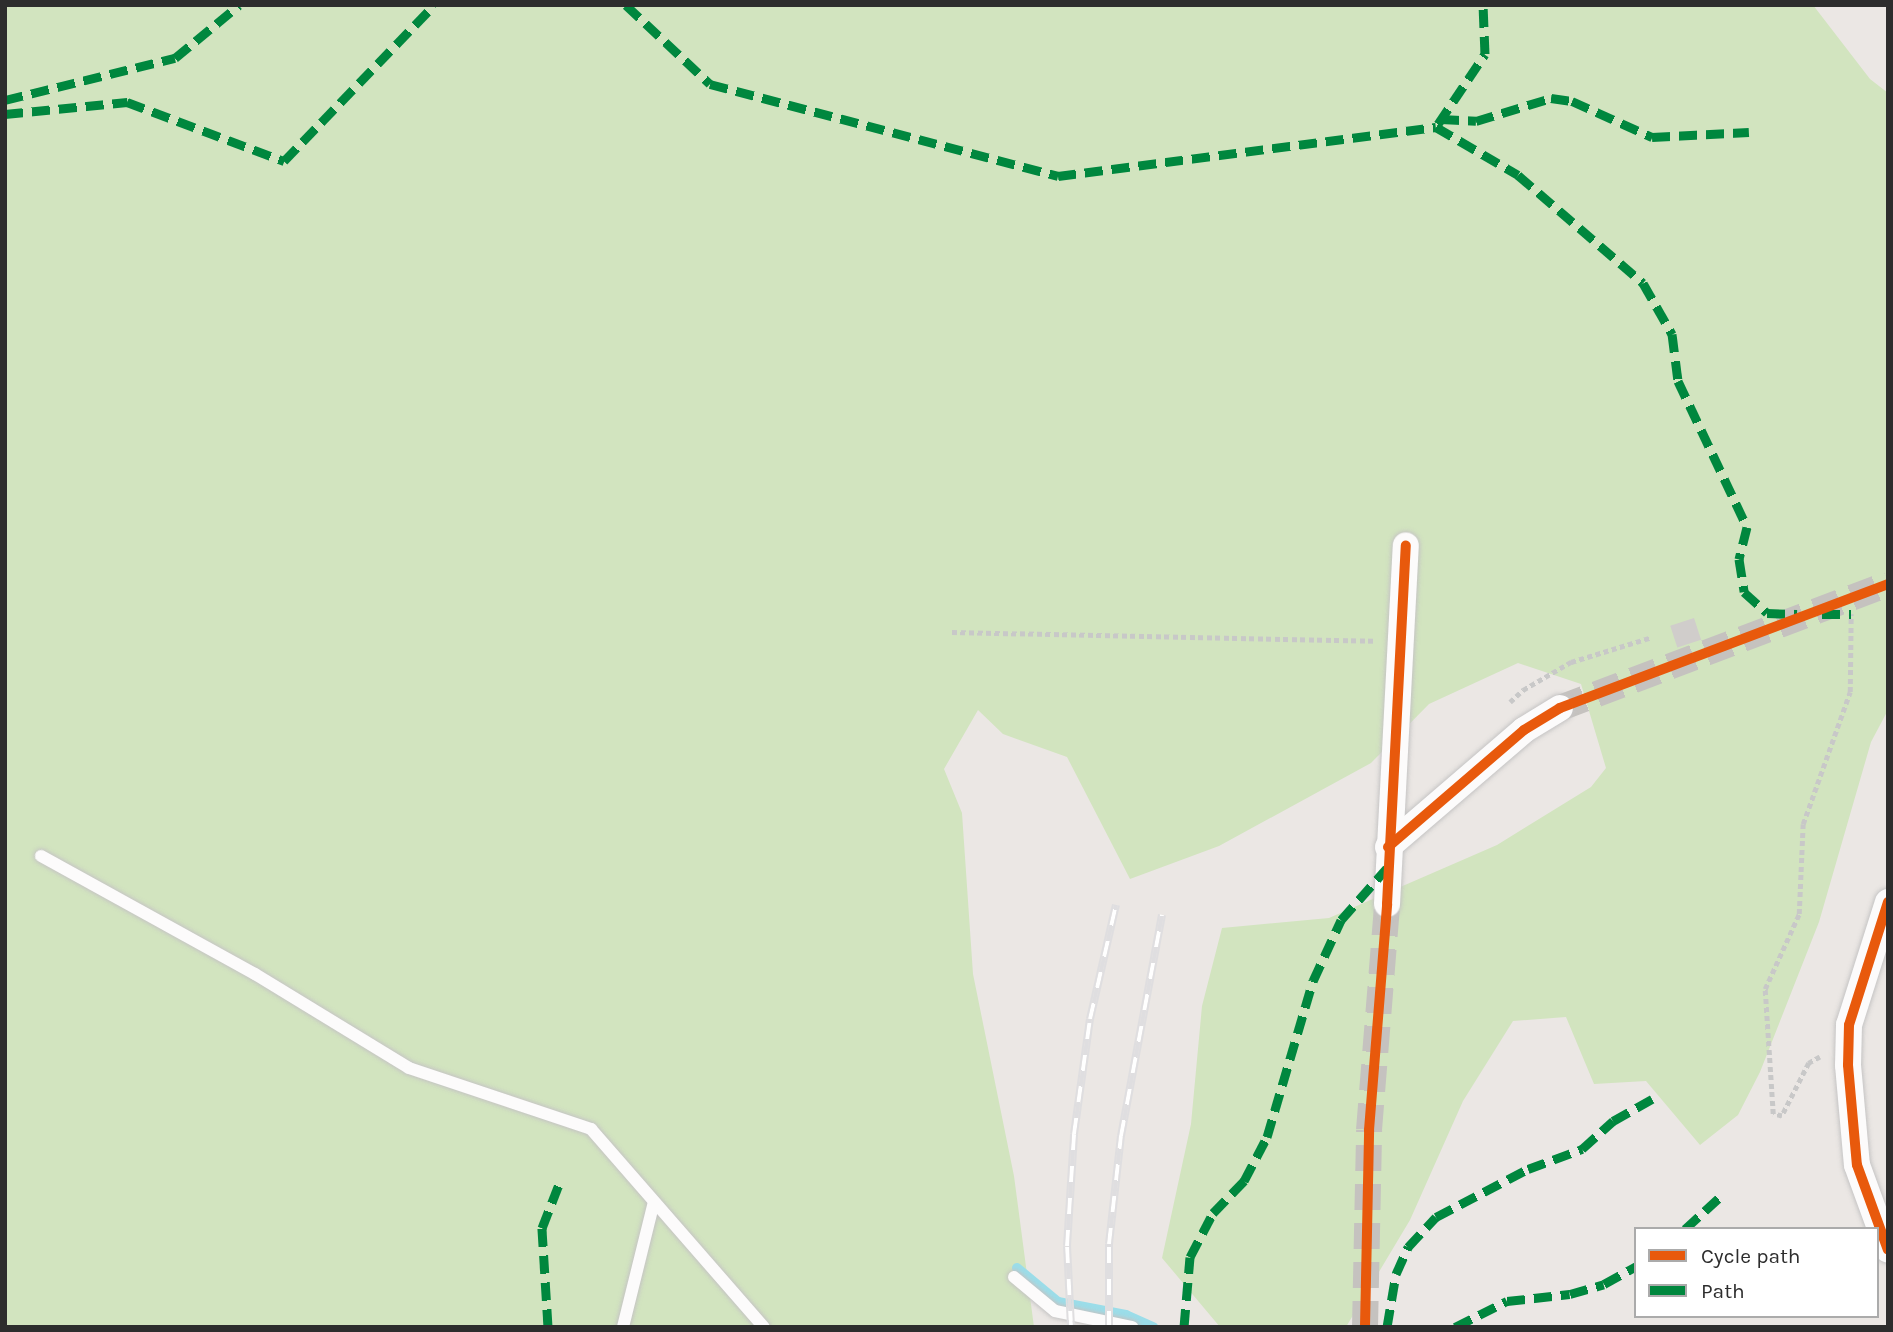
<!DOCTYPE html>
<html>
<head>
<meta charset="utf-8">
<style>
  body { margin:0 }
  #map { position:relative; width:1893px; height:1332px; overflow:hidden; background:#ebe7e4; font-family:Karla,sans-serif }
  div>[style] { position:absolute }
  .green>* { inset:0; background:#d2e4bf }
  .stream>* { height:10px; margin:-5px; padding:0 5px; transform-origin:5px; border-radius:5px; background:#9bdde9 }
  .building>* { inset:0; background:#d0cdcb; transform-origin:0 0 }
  .minor-tunnel>* { height:26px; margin-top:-13px; transform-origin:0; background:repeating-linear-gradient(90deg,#c5c2bf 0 26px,transparent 0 39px) }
  .path>* { height:4.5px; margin-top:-2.25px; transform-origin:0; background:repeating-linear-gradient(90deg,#c8c8c8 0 5px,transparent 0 8.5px) }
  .roads { filter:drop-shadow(0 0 2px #c5c4c4) drop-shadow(0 0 2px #c5c4c4) }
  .service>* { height:12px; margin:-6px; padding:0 6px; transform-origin:6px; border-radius:6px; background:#fcfbfb }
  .minor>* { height:26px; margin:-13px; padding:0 13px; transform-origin:13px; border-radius:13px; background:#fcfbfb }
  .rail>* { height:8px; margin-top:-4px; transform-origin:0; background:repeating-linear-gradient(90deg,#fff 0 16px,#dfdee0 0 32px); box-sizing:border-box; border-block:2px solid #dfdee0 }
  .quiet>* { height:9px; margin-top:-4.5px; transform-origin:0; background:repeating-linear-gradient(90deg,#00873e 0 18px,transparent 0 27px) }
  .cycleway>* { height:10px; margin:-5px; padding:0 5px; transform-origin:5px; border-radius:5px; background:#e8590c }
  span { translate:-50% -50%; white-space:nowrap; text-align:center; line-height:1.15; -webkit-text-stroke:6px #fff; paint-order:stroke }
  .frame { position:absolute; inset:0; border:7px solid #2d2d2d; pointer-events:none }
  .legend { position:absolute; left:1634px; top:1227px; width:245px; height:91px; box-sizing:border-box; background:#fff; border:2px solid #ababab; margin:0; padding:9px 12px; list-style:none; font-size:21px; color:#2d2d2d }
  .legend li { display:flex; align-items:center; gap:14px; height:35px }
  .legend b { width:35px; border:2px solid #ababab }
</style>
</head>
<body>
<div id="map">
  <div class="green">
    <i style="clip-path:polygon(5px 5px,1813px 5px,1870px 79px,1888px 93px,1888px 710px,1871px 742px,1819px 922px,1760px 1072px,1738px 1115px,1700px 1145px,1646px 1081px,1594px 1084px,1566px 1017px,1513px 1021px,1463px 1101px,1410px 1220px,1346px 1327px,1220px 1327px,1162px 1258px,1191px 1124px,1202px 1006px,1222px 928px,1329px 918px,1497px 845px,1591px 787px,1606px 768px,1581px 684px,1518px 663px,1429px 704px,1371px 763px,1219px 846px,1130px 879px,1067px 757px,1003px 734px,978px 710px,944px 769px,962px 813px,973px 974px,1014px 1176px,1034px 1327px,5px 1327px)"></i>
  </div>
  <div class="stream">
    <i style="left:1017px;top:1268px;width:53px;rotate:39.7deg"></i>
    <i style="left:1058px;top:1302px;width:69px;rotate:10.8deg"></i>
    <i style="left:1126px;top:1315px;width:30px;rotate:24deg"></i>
  </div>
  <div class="building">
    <i style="left:1694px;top:618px;width:23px;height:25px;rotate:72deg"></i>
  </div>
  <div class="minor-tunnel">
    <i style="left:1560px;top:708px;width:351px;rotate:-20.7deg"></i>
    <i style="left:1365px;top:1327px;width:197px;rotate:-88.8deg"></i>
    <i style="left:1369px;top:1130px;width:227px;rotate:-85.4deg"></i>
  </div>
  <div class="path">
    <i style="left:952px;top:632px;width:423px;rotate:1.2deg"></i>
    <i style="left:1510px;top:702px;width:18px;rotate:-43deg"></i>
    <i style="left:1523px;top:690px;width:56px;rotate:-30.3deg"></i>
    <i style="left:1571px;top:662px;width:82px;rotate:-17.1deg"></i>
    <i style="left:1820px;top:1057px;width:13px;rotate:151deg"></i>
    <i style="left:1809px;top:1063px;width:59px;rotate:117deg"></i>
    <i style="left:1782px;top:1116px;width:9px;rotate:-167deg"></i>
    <i style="left:1773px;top:1114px;width:125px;rotate:-93.7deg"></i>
    <i style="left:1765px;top:989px;width:82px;rotate:-65.6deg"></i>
    <i style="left:1799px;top:914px;width:90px;rotate:-87.5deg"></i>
    <i style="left:1803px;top:824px;width:140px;rotate:-70.4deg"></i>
    <i style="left:1850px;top:692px;width:78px;rotate:-89.3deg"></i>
  </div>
  <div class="roads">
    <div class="service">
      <i style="left:41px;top:856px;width:244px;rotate:28.9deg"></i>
      <i style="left:255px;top:974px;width:180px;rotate:31.4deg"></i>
      <i style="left:409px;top:1068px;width:192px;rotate:18.5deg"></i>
      <i style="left:591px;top:1129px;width:263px;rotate:48.9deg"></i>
      <i style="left:1014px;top:1277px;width:53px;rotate:39.7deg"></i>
      <i style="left:1055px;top:1311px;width:79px;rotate:11.7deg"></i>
      <i style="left:623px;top:1327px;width:129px;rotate:-76.1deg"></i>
    </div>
    <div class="minor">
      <i style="left:1388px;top:847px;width:179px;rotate:-40.7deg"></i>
      <i style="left:1524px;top:730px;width:42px;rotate:-31.4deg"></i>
      <i style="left:1888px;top:902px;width:129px;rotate:107.6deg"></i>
      <i style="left:1849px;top:1025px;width:40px;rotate:91.4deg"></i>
      <i style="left:1848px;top:1065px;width:100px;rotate:84.9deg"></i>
      <i style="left:1857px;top:1165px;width:90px;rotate:70deg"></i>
      <i style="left:1387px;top:904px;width:359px;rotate:-87deg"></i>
    </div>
  </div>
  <div class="rail">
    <i style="left:1071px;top:1327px;width:81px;rotate:-92.8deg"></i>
    <i style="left:1067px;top:1246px;width:112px;rotate:-86.4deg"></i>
    <i style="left:1074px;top:1134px;width:116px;rotate:-82.1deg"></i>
    <i style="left:1090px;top:1019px;width:117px;rotate:-77.2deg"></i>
    <i style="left:1109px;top:1327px;width:83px;rotate:-90deg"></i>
    <i style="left:1109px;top:1244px;width:109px;rotate:-83.7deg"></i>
    <i style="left:1121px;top:1136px;width:225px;rotate:-79.5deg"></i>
  </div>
  <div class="quiet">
    <i style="left:626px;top:5px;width:115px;rotate:43.2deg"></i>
    <i style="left:710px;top:84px;width:360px;rotate:14.8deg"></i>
    <i style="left:1058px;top:176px;width:381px;rotate:-7.4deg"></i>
    <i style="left:1436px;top:127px;width:95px;rotate:30.3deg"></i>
    <i style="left:1518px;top:175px;width:165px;rotate:40.8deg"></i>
    <i style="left:1643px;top:283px;width:59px;rotate:60.4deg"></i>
    <i style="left:1672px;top:334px;width:47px;rotate:82.7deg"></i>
    <i style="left:1678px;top:381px;width:161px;rotate:64.7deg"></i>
    <i style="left:1747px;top:527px;width:33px;rotate:104deg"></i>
    <i style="left:1739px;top:559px;width:33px;rotate:81deg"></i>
    <i style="left:1744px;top:592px;width:31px;rotate:42deg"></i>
    <i style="left:1767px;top:613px;width:30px;rotate:2deg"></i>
    <i style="left:5px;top:100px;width:175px;rotate:-13.9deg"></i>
    <i style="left:175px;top:58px;width:83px;rotate:-39.6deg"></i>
    <i style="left:5px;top:114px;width:123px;rotate:-5.6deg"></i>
    <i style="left:127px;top:102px;width:168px;rotate:20.6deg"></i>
    <i style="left:284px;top:161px;width:216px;rotate:-46.1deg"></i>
    <i style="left:1441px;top:119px;width:35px;rotate:3deg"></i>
    <i style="left:1476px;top:121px;width:78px;rotate:-17deg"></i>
    <i style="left:1551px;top:98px;width:21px;rotate:8deg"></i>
    <i style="left:1572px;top:101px;width:88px;rotate:24.2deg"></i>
    <i style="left:1652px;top:137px;width:97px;rotate:-3deg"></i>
    <i style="left:1438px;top:124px;width:84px;rotate:-56.1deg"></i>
    <i style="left:1485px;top:54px;width:49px;rotate:-92.3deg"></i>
    <i style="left:1822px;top:614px;width:29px"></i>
    <i style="left:1685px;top:1229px;width:49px;rotate:-42.5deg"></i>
    <i style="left:548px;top:1327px;width:99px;rotate:-93.5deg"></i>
    <i style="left:542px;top:1228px;width:53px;rotate:-68.8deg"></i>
    <i style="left:1184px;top:1327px;width:70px;rotate:-85.1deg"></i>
    <i style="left:1190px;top:1257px;width:50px;rotate:-62.4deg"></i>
    <i style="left:1213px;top:1213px;width:45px;rotate:-45.9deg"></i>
    <i style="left:1244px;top:1181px;width:50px;rotate:-62.4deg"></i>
    <i style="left:1267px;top:1137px;width:163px;rotate:-73.6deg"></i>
    <i style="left:1313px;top:981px;width:67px;rotate:-65.3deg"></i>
    <i style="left:1341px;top:920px;width:69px;rotate:-48.5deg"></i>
    <i style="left:1387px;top:1327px;width:54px;rotate:-80.4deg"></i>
    <i style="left:1396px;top:1274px;width:30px;rotate:-66deg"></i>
    <i style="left:1408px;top:1247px;width:41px;rotate:-47deg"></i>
    <i style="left:1436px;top:1217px;width:104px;rotate:-27.6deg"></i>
    <i style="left:1528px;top:1169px;width:58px;rotate:-20.3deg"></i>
    <i style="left:1582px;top:1149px;width:42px;rotate:-42.1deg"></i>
    <i style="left:1613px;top:1121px;width:45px;rotate:-29.4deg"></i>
    <i style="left:1455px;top:1327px;width:58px;rotate:-26.6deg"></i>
    <i style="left:1507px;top:1301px;width:63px;rotate:-6.3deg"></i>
    <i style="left:1570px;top:1294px;width:35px;rotate:-16deg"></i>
    <i style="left:1604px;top:1284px;width:37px;rotate:-29deg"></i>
  </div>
  <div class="cycleway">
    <i style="left:1388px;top:847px;width:179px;rotate:-40.7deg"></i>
    <i style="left:1524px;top:730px;width:42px;rotate:-31.4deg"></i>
    <i style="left:1560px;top:708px;width:351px;rotate:-20.7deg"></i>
    <i style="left:1888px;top:902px;width:129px;rotate:107.6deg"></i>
    <i style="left:1849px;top:1025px;width:40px;rotate:91.4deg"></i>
    <i style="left:1848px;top:1065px;width:100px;rotate:84.9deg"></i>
    <i style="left:1857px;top:1165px;width:90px;rotate:70deg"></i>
    <i style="left:1365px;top:1327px;width:197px;rotate:-88.8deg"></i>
    <i style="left:1369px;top:1130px;width:227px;rotate:-85.4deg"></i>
    <i style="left:1387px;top:904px;width:359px;rotate:-87deg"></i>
  </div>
  <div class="frame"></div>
  <ul class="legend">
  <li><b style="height:9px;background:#e8590c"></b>Cycle path</li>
  <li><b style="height:9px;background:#00873e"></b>Path</li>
  </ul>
</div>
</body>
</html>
